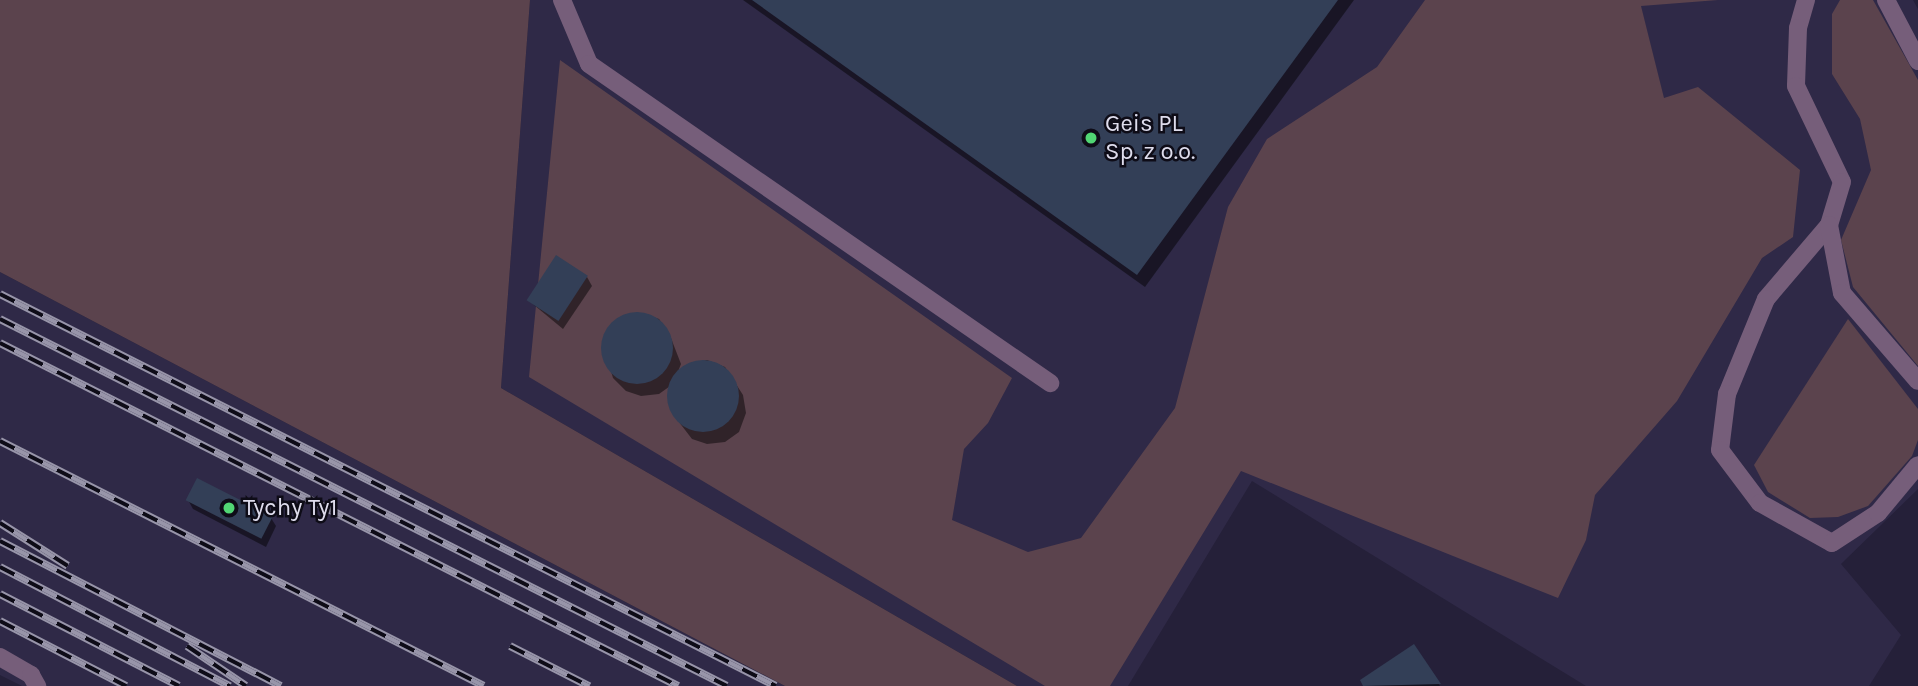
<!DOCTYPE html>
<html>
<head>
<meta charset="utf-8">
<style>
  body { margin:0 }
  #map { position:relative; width:1918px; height:686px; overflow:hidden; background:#252039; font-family:Karla,sans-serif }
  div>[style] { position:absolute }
  .built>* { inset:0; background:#2f2947 }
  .green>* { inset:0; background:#5b434d }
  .shadow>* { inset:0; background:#0007 }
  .building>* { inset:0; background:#333f57; transform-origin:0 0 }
  .round { border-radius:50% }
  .service>* { height:18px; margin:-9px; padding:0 9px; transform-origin:9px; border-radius:9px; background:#765e7a }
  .minor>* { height:18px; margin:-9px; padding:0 9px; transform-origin:9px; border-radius:9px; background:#765e7a }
  .rail>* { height:8px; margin-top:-4px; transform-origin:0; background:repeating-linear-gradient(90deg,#0e0c17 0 16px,#9895a9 0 32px); box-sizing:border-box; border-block:2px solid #9895a9 }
  .dots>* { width:19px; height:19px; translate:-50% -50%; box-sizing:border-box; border:4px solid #0e0c17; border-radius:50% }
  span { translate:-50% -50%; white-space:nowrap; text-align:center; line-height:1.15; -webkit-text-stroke:5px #0e0c17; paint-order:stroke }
  .poi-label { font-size:24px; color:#dedcec }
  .left { translate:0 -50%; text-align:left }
</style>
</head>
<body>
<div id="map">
  <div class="built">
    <i style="clip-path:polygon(530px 0,1913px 0,1918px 9px,1918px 489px,1841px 564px,1901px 635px,1869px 686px,1586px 686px,1252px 481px,1128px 686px,1017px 686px,501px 388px)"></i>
    <i style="clip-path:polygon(0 272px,785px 686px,22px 686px,0 675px)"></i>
  </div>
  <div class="green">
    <i style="clip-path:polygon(0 0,530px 0,501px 388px,1017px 686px,785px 686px,0 272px)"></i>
    <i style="clip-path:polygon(1425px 0,1718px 0,1641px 6px,1664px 98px,1698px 87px,1800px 170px,1793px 237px,1762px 258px,1677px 401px,1595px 495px,1586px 540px,1558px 598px,1241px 471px,1110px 686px,1045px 686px,529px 377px,560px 60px,1012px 378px,988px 423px,964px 449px,952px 520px,1028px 552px,1081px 538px,1175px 408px,1228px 207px,1267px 139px,1377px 67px)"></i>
    <i style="clip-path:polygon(1840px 0,1873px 0,1918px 80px,1918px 366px,1853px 287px,1841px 240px,1871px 170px,1860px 119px,1832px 74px,1832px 14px)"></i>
    <i style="clip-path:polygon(1848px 319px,1918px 409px,1918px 440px,1912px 456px,1868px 506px,1838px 517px,1810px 518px,1768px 492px,1754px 465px)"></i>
  </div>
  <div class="shadow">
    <i style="clip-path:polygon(743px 0,1354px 0,1145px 287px)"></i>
    <i style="clip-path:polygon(587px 277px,592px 286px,563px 329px,528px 300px)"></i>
    <i style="clip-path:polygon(641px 313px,659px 319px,669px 333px,681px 364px,677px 374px,691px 364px,707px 360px,725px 367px,743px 395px,746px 413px,739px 432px,725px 442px,707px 444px,692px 439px,672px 413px,669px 394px,673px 384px,659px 394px,641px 396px,626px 391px,613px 378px,603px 345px,610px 326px,625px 315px)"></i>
    <i style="clip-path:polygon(188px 500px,271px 518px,276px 526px,266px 547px,193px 509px)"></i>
    <i style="clip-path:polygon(1414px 647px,1440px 686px,1365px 686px,1362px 681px)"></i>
  </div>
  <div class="building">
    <i style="clip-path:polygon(752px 0,1338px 0,1137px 275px)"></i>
    <i style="left:556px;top:255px;width:38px;height:54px;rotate:33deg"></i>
    <i class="round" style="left:601px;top:312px;width:72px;height:72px"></i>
    <i class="round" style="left:667px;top:360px;width:72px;height:72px"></i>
    <i style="left:197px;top:478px;width:85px;height:25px;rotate:27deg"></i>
    <i style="clip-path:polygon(1414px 644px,1441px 684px,1363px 686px,1360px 680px)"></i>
  </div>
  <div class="service">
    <i style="left:562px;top:0;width:69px;rotate:67.1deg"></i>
    <i style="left:589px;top:64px;width:561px;rotate:34.68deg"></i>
    <i style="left:1806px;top:0;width:29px;rotate:106deg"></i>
    <i style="left:1798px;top:28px;width:58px;rotate:92deg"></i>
    <i style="left:1796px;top:86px;width:106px;rotate:64.4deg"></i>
    <i style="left:1842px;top:182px;width:45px;rotate:106.8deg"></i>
    <i style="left:1829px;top:225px;width:97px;rotate:130.4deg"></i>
    <i style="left:1766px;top:299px;width:103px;rotate:112.3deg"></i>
    <i style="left:1727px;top:394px;width:56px;rotate:97.1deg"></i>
    <i style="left:1720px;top:450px;width:66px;rotate:53deg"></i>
    <i style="left:1760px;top:503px;width:82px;rotate:29.1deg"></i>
    <i style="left:1832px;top:543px;width:55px;rotate:-33.1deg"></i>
    <i style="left:1878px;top:513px;width:62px;rotate:-50.2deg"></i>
    <i style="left:1886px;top:0;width:69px;rotate:62.3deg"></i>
    <i style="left:1829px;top:225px;width:69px;rotate:79.2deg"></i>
    <i style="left:1842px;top:293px;width:116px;rotate:49.2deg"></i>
  </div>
  <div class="minor">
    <i style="left:0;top:657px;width:36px;rotate:30deg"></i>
    <i style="left:31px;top:675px;width:13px;rotate:61deg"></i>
  </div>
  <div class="rail">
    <i style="left:0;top:294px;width:869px;rotate:26.8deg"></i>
    <i style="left:0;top:319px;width:814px;rotate:26.79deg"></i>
    <i style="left:0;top:343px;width:760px;rotate:26.83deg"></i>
    <i style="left:0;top:441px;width:542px;rotate:26.85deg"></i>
    <i style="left:0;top:523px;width:80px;rotate:32.3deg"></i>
    <i style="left:0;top:541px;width:316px;rotate:27.3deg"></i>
    <i style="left:0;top:567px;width:259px;rotate:27.4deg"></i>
    <i style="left:0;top:594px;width:201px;rotate:27.2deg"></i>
    <i style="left:0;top:621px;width:142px;rotate:27.3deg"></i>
    <i style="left:187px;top:646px;width:71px;rotate:34.1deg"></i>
    <i style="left:510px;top:646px;width:89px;rotate:26.9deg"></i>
  </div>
  <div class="dots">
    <i style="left:1091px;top:138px;background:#51d674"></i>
    <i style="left:229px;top:508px;background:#51d674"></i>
  </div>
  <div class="poi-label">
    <span class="left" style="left:1105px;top:138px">Geis PL<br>Sp. z o.o.</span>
    <span class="left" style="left:243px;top:508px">Tychy Ty1</span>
  </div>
</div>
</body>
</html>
